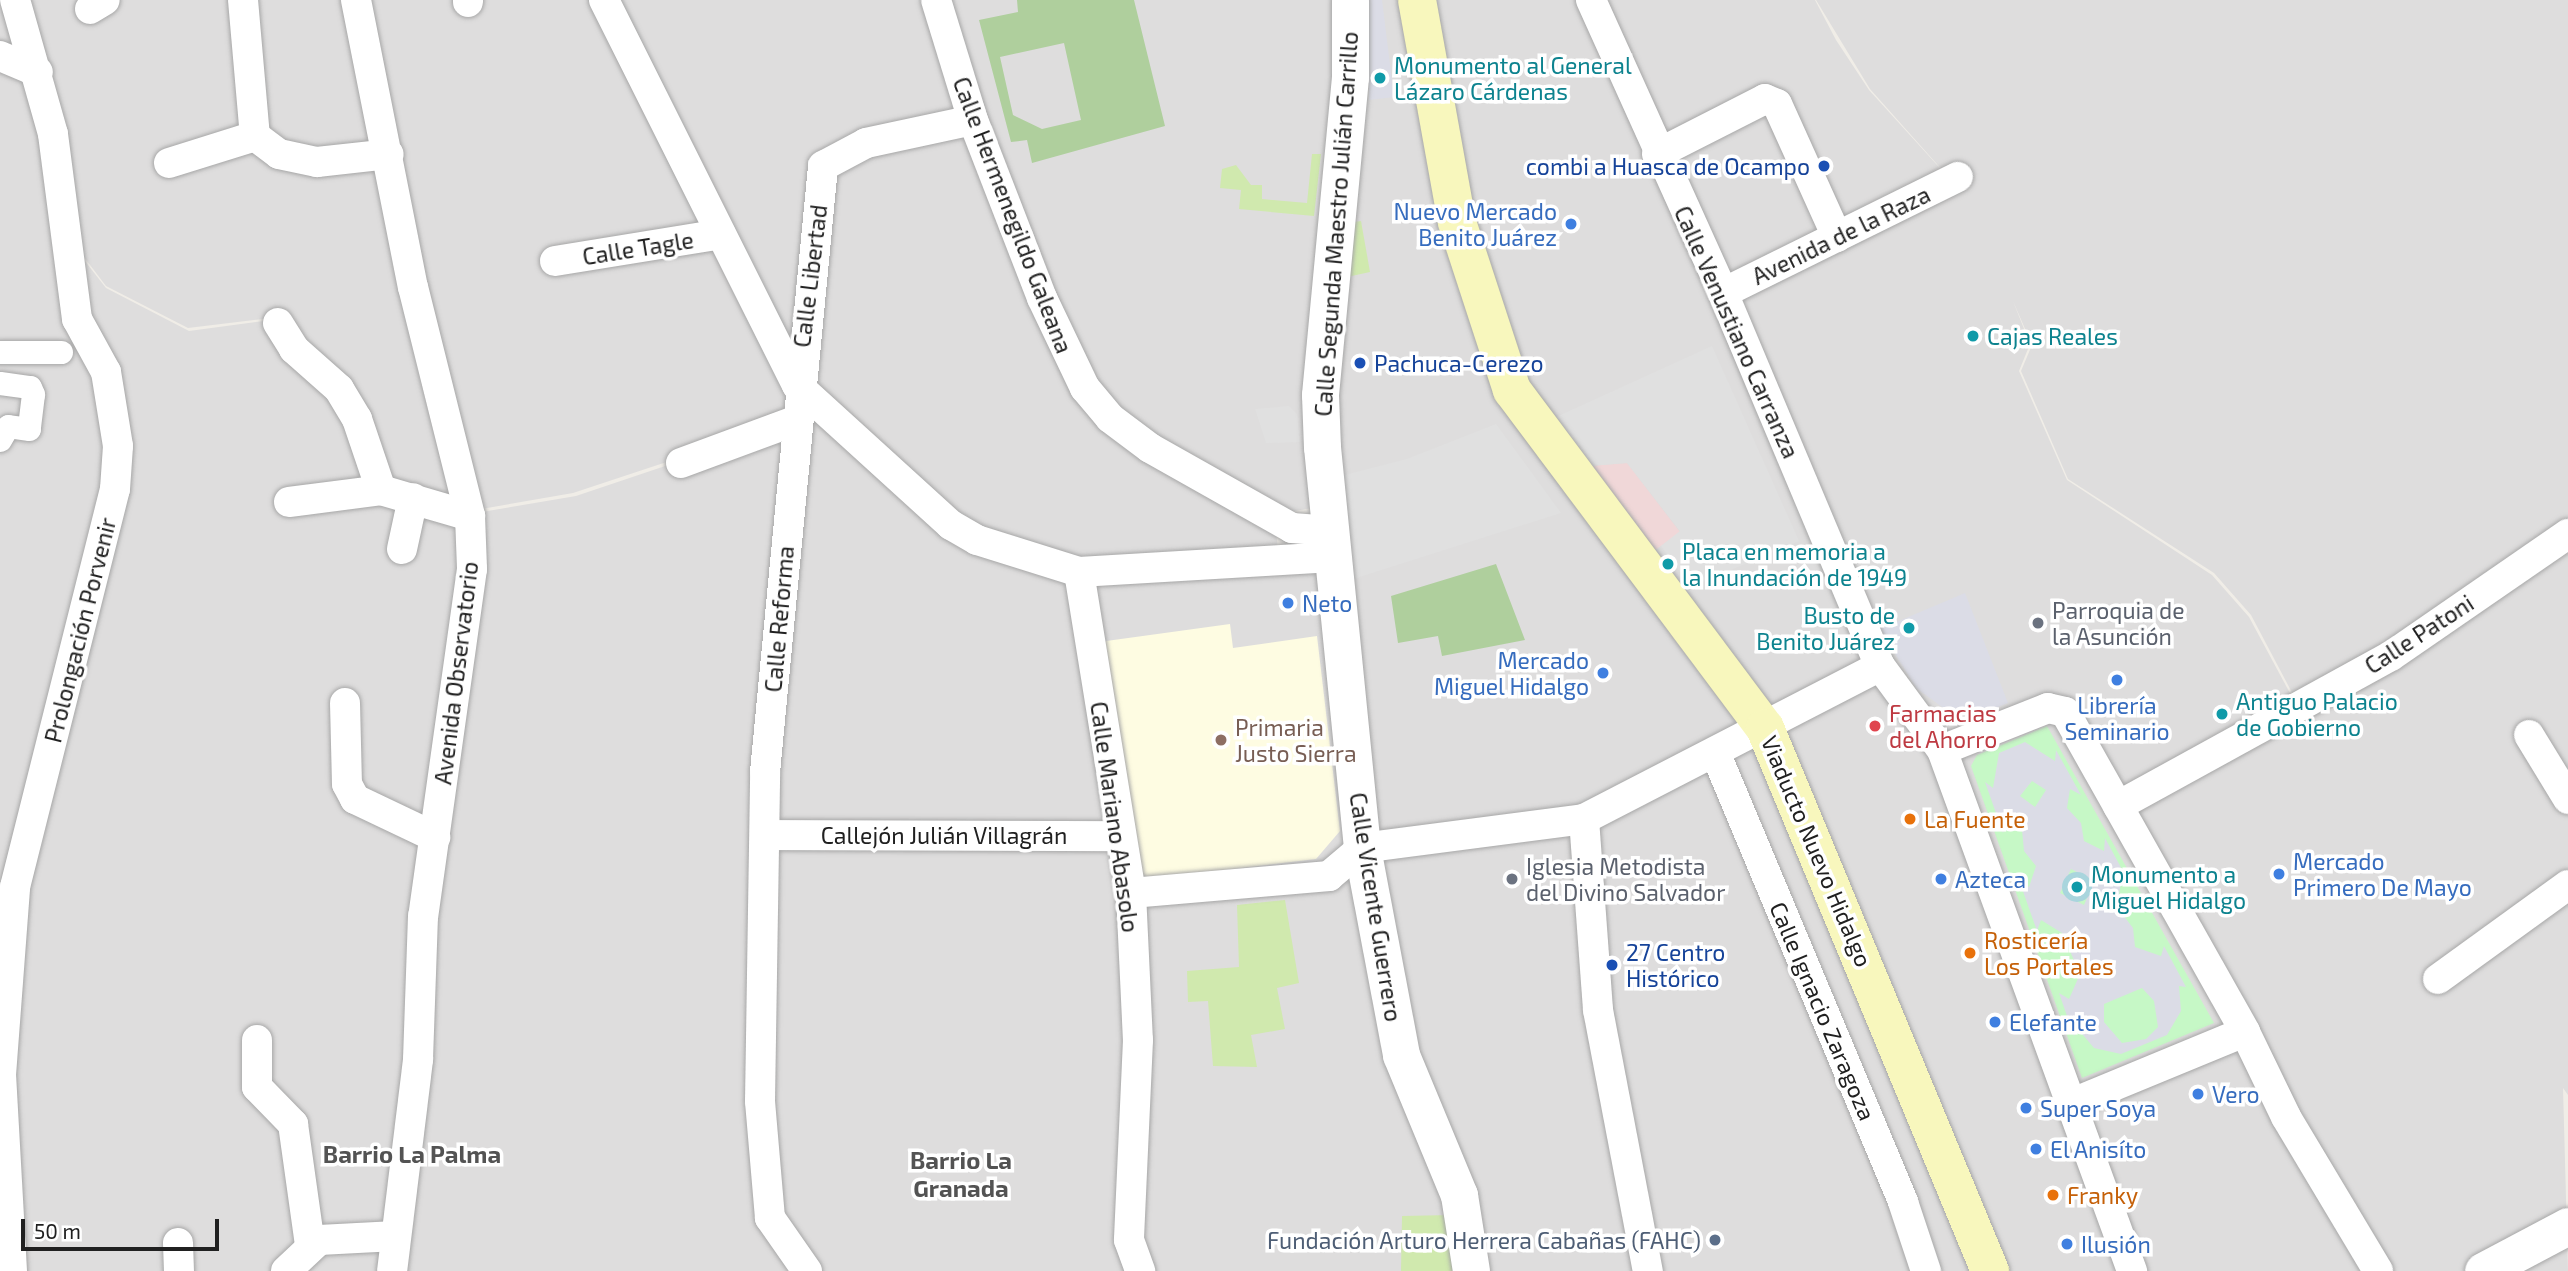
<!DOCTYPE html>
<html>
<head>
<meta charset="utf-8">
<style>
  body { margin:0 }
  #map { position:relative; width:2568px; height:1271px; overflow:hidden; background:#f0ede7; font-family:"Exo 2",sans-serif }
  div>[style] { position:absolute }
  .residential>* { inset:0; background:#dedddd }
  .commercial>* { inset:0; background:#f0d7d8 }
  .education>* { inset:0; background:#fefce2 }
  .grass>* { inset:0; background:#d0e9ae }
  .forest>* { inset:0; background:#afcf9d }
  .park>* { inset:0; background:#c6f8c6 }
  .parking>* { inset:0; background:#e0e0e0 }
  .plaza>* { inset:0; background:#dbdce6 }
  .water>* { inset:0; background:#a9d5dd }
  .round { border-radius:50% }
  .roads { filter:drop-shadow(0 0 2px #a7a7a7) drop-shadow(0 0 2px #a7a7a7) }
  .pedestrian>* { height:23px; margin:-11.5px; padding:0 11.5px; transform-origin:11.5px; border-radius:11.5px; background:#fff }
  .minor>* { height:30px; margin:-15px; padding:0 15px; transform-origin:15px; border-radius:15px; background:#fff }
  .tertiary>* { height:37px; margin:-18.5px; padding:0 18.5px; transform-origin:18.5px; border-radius:18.5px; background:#fff }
  .secondary>* { height:38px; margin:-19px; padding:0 19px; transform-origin:19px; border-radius:19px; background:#f8f7bd }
  .dots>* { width:19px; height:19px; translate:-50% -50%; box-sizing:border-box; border:4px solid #fff; border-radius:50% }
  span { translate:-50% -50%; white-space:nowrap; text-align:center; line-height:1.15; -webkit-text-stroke:7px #fff; paint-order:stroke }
  .culture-label { font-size:23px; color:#0d838f }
  .left { translate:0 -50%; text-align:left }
  .right { translate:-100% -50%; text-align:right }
  .transit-label { font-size:23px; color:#164399 }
  .shop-label { font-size:23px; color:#366cbe }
  .street-label { font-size:23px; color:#202020 }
  .worship-label { font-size:23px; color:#5b616d }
  .health-label { font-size:23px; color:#be3a42 }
  .education-label { font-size:23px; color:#785e54 }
  .food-label { font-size:23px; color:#c56008 }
  .service-label { font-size:23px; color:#4e5e75 }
  .neighbourhood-label { font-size:24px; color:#535353; font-weight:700 }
  .scale { position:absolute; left:21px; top:1219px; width:198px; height:32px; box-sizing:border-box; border:4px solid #202020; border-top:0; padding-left:9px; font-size:21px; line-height:24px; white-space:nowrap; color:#202020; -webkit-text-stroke:5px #fff; paint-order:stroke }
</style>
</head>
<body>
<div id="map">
  <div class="residential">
    <i style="clip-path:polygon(0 0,929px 0,1083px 389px,1275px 520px,1278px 551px,1080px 568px,951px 526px,1083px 574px,1338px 547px,1330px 382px,1363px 0,1815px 0,1836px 40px,1869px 90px,1968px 199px,1870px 89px,1816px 0,2568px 0,2568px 535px,2298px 704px,2251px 615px,2214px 573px,2068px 479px,2021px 371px,2032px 345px,2013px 301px,2030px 344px,2019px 371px,2067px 480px,2212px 575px,2249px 617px,2298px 708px,2568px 537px,2568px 1095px,2563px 1088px,2568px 1271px,815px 1271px,778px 1220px,769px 837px,798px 420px,818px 412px,573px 493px,470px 511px,384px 486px,280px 317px,188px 328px,106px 286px,71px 240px,59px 127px,0 44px)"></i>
    <i style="clip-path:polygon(938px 0,1346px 0,1324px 506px,1277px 514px,1156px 447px,1069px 359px)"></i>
    <i style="clip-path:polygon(0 48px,36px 76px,120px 447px,18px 888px,0 1152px)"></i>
    <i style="clip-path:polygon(70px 242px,106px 288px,189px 331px,278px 319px,341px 387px,382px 489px,470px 514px,576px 496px,796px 422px,763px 771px,776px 1220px,813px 1271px,0 1271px,19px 888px,119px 488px,80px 319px)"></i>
  </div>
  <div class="commercial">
    <i style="clip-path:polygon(1627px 463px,1680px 532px,1654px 551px,1590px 466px)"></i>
  </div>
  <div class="education">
    <i style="clip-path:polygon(1230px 624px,1233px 648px,1317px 636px,1340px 831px,1316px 859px,1135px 881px,1099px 642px)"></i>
  </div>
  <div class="grass">
    <i style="clip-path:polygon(1312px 154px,1321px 154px,1314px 216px,1239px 209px,1241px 190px,1220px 188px,1222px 169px,1236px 165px,1251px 185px,1262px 185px,1262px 199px,1307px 203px)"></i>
    <i style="clip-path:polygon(1361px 221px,1370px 272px,1347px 277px,1354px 222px)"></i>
    <i style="clip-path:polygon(1285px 900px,1299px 983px,1277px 988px,1285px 1029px,1251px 1035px,1257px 1067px,1213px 1066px,1208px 1001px,1188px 1002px,1187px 971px,1239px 967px,1237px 905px)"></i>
    <i style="clip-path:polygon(1451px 1215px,1461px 1271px,1401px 1271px,1402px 1216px)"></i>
  </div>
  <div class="forest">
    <i style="clip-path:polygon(evenodd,1017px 0,1134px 0,1165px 126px,1032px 163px,1027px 140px,1011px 142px,979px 20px,1018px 12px,1017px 0,1064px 43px,1081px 120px,1042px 129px,1013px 115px,1000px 57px,1064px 43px)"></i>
    <i style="clip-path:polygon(1496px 564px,1525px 640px,1442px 656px,1438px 636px,1398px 643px,1391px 596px)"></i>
  </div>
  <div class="park">
    <i style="clip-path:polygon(2047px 726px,2214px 1023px,2082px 1078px,1971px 766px,1977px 755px)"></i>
  </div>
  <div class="parking">
    <i style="clip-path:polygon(1712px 346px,1799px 541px,1691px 587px,1661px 546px,1680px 531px,1627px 463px,1590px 466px,1554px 418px)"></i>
    <i style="clip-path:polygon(1289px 406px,1297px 414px,1300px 442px,1266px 443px,1255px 409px)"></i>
    <i style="clip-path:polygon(1496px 424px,1561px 513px,1350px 580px,1337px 477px,1407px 459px)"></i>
  </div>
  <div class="plaza">
    <i style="clip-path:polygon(1369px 0,1382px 0,1394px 97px,1369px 100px)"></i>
    <i style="clip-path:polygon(1965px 593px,2008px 703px,1978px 715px,1949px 712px,1916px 688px,1880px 629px)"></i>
    <i style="clip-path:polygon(evenodd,2025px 742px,2055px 761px,2056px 750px,2081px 795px,2070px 789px,2067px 808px,2081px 823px,2084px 841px,2104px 851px,2105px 838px,2131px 886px,2121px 882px,2117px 907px,2133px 928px,2135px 947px,2161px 956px,2164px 946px,2186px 987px,2179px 986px,2181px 1011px,2167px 1035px,2121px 1054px,2094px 1048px,2078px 1029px,2074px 1036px,2059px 993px,2069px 999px,2080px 974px,2062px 933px,2041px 920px,2037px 931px,2019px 880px,2029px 887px,2036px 866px,2024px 851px,2022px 830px,2006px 821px,2003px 833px,1985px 782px,1993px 788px,1999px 753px,2025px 742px,2032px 781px,2046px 790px,2035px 807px,2020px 796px,2032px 781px,2025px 742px,2071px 869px,2094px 881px,2084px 905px,2060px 893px,2071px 869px,2025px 742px,2142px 988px,2154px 1001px,2158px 1027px,2146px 1039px,2122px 1043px,2104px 1022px,2104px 1004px,2142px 988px)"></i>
  </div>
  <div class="water">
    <i class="round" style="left:2062px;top:872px;width:30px;height:30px"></i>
  </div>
  <div class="roads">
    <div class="pedestrian">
      <i style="left:0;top:352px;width:61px"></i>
      <i style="left:0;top:383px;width:30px;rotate:8deg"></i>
      <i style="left:30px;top:387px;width:8px;rotate:67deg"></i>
      <i style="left:33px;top:394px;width:35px;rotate:97deg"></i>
      <i style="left:29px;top:429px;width:21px;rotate:-172deg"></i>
      <i style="left:8px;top:426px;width:16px;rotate:120deg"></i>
    </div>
    <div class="minor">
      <i style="left:243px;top:0;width:137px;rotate:85deg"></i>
      <i style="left:356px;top:0;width:293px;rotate:78.8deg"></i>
      <i style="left:413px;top:287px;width:236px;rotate:76deg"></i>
      <i style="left:470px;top:516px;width:53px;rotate:87.8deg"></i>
      <i style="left:472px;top:569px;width:350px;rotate:98deg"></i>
      <i style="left:423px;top:916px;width:144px;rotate:92deg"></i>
      <i style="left:418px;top:1060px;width:213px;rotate:97deg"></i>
      <i style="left:604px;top:0;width:431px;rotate:63.4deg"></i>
      <i style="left:797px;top:385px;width:208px;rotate:42.3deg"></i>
      <i style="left:951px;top:525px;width:30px;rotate:30deg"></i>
      <i style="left:977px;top:540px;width:107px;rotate:17.4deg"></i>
      <i style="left:1079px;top:572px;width:254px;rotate:-3.4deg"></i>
      <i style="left:936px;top:0;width:126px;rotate:72.9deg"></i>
      <i style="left:973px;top:120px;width:191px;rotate:68.8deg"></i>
      <i style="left:1042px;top:298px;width:100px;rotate:64.5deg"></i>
      <i style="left:1085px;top:388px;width:39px;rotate:50deg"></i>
      <i style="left:1110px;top:418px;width:50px;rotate:36.9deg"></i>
      <i style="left:1150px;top:448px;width:163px;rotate:29.4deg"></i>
      <i style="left:1292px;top:528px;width:40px;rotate:4.3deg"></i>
      <i style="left:1591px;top:0;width:321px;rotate:65.7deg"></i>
      <i style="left:1723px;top:293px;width:405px;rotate:67.2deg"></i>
      <i style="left:1880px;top:666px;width:104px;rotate:53.6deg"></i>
      <i style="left:1942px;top:750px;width:555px;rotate:69.96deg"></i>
      <i style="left:468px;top:2px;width:2px;rotate:-90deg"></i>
      <i style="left:90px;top:9px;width:17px;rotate:-31deg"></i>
      <i style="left:0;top:56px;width:41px;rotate:22.8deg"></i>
      <i style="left:1657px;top:154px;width:121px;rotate:-27deg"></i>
      <i style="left:1765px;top:99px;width:13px;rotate:23deg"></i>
      <i style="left:1777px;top:104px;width:146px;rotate:65.7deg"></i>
      <i style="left:169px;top:163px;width:90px;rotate:-17.4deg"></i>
      <i style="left:255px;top:136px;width:30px;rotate:37deg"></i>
      <i style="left:279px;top:154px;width:39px;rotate:12deg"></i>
      <i style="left:317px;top:162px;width:72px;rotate:-6.3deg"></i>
      <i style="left:555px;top:261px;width:168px;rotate:-9.2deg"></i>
      <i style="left:1723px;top:293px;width:262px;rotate:-26.3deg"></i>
      <i style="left:278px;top:323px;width:31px;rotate:58deg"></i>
      <i style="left:294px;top:349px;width:60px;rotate:41.6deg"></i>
      <i style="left:339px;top:389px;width:35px;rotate:59deg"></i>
      <i style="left:357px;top:419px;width:75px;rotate:71.3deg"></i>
      <i style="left:681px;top:463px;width:124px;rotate:-20.3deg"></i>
      <i style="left:289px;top:502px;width:93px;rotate:-7.4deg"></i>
      <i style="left:381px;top:490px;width:93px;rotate:16.3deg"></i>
      <i style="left:402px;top:549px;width:52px;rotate:-77.8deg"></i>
      <i style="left:1079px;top:572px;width:325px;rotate:80.8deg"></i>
      <i style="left:1131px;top:893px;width:147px;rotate:87.3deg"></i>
      <i style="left:1138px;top:1040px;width:200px;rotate:92.6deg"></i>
      <i style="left:1129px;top:1240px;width:33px;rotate:70deg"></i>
      <i style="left:345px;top:703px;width:81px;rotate:88.6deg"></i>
      <i style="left:347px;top:784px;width:17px;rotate:62deg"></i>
      <i style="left:355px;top:799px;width:89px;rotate:25.4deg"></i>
      <i style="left:2529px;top:735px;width:75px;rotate:58.6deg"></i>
      <i style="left:1942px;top:750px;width:114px;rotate:-21.6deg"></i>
      <i style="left:2048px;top:708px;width:17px;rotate:13deg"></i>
      <i style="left:2065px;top:712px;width:367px;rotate:60.6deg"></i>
      <i style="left:2245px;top:1032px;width:94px;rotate:64.2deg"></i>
      <i style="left:2286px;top:1117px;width:179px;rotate:59.1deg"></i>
      <i style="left:1715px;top:752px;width:488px;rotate:67.3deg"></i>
      <i style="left:1903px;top:1202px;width:73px;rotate:71.6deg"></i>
      <i style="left:2118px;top:806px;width:311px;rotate:-28.8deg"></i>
      <i style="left:2391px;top:656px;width:215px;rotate:-34.6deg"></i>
      <i style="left:1584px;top:819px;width:192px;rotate:85.8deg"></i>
      <i style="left:1598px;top:1010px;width:266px;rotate:79.2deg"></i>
      <i style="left:768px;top:835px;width:353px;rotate:0.2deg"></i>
      <i style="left:1131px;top:893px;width:199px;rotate:-4.9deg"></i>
      <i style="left:1329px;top:876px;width:43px;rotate:-40.3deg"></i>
      <i style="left:1362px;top:848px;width:224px;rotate:-7.4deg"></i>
      <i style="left:1584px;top:819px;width:333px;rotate:-27.3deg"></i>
      <i style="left:2438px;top:979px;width:160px;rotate:-35.9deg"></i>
      <i style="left:257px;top:1040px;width:47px;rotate:90deg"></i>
      <i style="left:257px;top:1087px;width:52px;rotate:45.8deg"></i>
      <i style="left:293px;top:1124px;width:122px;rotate:82deg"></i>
      <i style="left:2070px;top:1104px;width:189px;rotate:-22.4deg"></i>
      <i style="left:178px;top:1243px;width:28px;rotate:88deg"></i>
      <i style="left:12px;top:1271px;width:196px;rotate:-93.2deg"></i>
      <i style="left:1px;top:1075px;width:189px;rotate:-85.7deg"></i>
      <i style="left:15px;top:887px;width:410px;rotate:-75.9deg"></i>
      <i style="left:115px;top:489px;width:43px;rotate:-86deg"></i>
      <i style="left:118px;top:446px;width:75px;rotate:-99.2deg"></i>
      <i style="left:106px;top:372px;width:60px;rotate:-118.7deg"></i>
      <i style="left:77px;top:319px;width:187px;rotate:-97.4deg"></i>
      <i style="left:53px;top:134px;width:139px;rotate:-105.8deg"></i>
      <i style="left:286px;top:1271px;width:45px;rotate:-43.2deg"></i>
      <i style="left:319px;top:1240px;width:77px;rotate:-3deg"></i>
      <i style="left:807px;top:1271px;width:65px;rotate:-124.9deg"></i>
      <i style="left:770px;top:1218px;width:117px;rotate:-94.9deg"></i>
      <i style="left:760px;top:1101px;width:329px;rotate:-89.1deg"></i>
      <i style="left:765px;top:772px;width:609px;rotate:-84.53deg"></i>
      <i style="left:823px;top:166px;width:49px;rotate:-28.1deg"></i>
      <i style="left:866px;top:143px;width:109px;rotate:-12.1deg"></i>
    </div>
    <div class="tertiary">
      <i style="left:1350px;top:0;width:77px;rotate:90deg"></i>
      <i style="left:1350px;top:77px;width:319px;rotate:95.4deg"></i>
      <i style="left:1320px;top:395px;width:52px;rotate:87.8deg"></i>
      <i style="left:1322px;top:447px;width:403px;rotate:84.3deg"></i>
      <i style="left:1362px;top:848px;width:211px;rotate:79.3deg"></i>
      <i style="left:1401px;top:1055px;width:152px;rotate:67.5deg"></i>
      <i style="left:1459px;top:1195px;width:77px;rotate:81deg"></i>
      <i style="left:2483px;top:1271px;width:96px;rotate:-27.9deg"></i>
    </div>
    <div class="secondary">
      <i style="left:1417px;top:0;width:226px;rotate:79.8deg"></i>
      <i style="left:1457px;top:222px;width:177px;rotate:71.9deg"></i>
      <i style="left:1512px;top:390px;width:422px;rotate:53.2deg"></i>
      <i style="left:1765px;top:728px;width:588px;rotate:67.49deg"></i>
    </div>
  </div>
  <div class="dots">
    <i style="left:1380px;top:78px;background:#0f9aa8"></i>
    <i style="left:1824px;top:166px;background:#1a4fb4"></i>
    <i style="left:1571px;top:224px;background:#3f7fe0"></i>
    <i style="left:1973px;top:336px;background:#0f9aa8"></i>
    <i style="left:1360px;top:363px;background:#1a4fb4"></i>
    <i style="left:1668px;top:564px;background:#0f9aa8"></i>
    <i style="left:1288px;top:603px;background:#3f7fe0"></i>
    <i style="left:2038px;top:623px;background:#6b7280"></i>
    <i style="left:1909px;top:628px;background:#0f9aa8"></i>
    <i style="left:1603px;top:673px;background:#3f7fe0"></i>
    <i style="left:2117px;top:680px;background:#3f7fe0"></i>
    <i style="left:2222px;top:714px;background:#0f9aa8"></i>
    <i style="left:1875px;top:726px;background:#e0444e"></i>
    <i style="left:1221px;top:740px;background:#8d6e63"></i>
    <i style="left:1910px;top:819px;background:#e8710a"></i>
    <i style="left:2279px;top:874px;background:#3f7fe0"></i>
    <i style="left:1512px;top:879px;background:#6b7280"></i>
    <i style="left:1941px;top:879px;background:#3f7fe0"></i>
    <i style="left:2077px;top:887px;background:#0f9aa8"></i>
    <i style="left:1970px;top:953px;background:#e8710a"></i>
    <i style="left:1612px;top:965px;background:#1a4fb4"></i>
    <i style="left:1995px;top:1022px;background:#3f7fe0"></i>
    <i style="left:2198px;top:1094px;background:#3f7fe0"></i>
    <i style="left:2026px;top:1108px;background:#3f7fe0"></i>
    <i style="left:2036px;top:1149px;background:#3f7fe0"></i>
    <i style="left:2053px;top:1195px;background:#e8710a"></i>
    <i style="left:1715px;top:1240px;background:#5c6f8a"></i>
    <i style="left:2067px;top:1244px;background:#3f7fe0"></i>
  </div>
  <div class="culture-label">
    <span class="left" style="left:1394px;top:78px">Monumento al General<br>Lázaro Cárdenas</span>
    <span class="left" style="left:1987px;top:336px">Cajas Reales</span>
    <span class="left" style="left:1682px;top:564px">Placa en memoria a<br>la Inundación de 1949</span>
    <span class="right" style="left:1895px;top:628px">Busto de<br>Benito Juárez</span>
    <span class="left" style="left:2236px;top:714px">Antiguo Palacio<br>de Gobierno</span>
    <span class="left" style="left:2091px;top:887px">Monumento a<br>Miguel Hidalgo</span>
  </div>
  <div class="transit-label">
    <span class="right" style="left:1810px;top:166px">combi a Huasca de Ocampo</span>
    <span class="left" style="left:1374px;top:363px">Pachuca-Cerezo</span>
    <span class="left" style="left:1626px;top:965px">27 Centro<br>Histórico</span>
  </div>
  <div class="shop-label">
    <span class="right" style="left:1557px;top:224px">Nuevo Mercado<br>Benito Juárez</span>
    <span class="left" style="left:1302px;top:603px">Neto</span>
    <span class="right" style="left:1589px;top:673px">Mercado<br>Miguel Hidalgo</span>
    <span style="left:2117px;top:718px">Librería<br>Seminario</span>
    <span class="left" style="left:2293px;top:874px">Mercado<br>Primero De Mayo</span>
    <span class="left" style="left:1955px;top:879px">Azteca</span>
    <span class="left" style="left:2009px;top:1022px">Elefante</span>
    <span class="left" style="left:2212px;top:1094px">Vero</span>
    <span class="left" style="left:2040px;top:1108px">Super Soya</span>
    <span class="left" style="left:2050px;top:1149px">El Anisíto</span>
    <span class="left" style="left:2081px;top:1244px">Ilusión</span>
  </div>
  <div class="street-label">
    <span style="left:1013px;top:215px;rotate:69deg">Calle Hermenegildo Galeana</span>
    <span style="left:1336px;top:224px;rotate:-86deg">Calle Segunda Maestro Julián Carrillo</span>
    <span style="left:1841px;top:235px;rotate:-26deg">Avenida de la Raza</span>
    <span style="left:638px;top:248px;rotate:-9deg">Calle Tagle</span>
    <span style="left:810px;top:276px;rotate:-83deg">Calle Libertad</span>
    <span style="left:1737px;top:332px;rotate:66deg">Calle Venustiano Carranza</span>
    <span style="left:779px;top:619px;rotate:-85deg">Calle Reforma</span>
    <span style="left:80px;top:630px;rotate:-76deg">Prolongación Porvenir</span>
    <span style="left:2419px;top:634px;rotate:-33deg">Calle Patoni</span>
    <span style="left:456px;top:673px;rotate:-83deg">Avenida Observatorio</span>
    <span style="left:1115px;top:817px;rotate:82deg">Calle Mariano Abasolo</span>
    <span style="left:944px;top:835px">Callejón Julián Villagrán</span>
    <span style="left:1817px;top:851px;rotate:67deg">Viaducto Nuevo Hidalgo</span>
    <span style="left:1376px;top:907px;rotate:81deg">Calle Vicente Guerrero</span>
    <span style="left:1823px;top:1011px;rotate:67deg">Calle Ignacio Zaragoza</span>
  </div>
  <div class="worship-label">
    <span class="left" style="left:2052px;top:623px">Parroquia de<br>la Asunción</span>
    <span class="left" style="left:1526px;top:879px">Iglesia Metodista<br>del Divino Salvador</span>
  </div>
  <div class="health-label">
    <span class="left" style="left:1889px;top:726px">Farmacias<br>del Ahorro</span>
  </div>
  <div class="education-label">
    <span class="left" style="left:1235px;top:740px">Primaria<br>Justo Sierra</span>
  </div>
  <div class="food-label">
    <span class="left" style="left:1924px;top:819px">La Fuente</span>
    <span class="left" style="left:1984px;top:953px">Rosticería<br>Los Portales</span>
    <span class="left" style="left:2067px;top:1195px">Franky</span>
  </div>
  <div class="service-label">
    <span class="right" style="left:1701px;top:1240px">Fundación Arturo Herrera Cabañas (FAHC)</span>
  </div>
  <div class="neighbourhood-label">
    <span style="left:412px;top:1154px">Barrio La Palma</span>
    <span style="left:961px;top:1174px">Barrio La<br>Granada</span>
  </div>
  <div class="scale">50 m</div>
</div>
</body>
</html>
